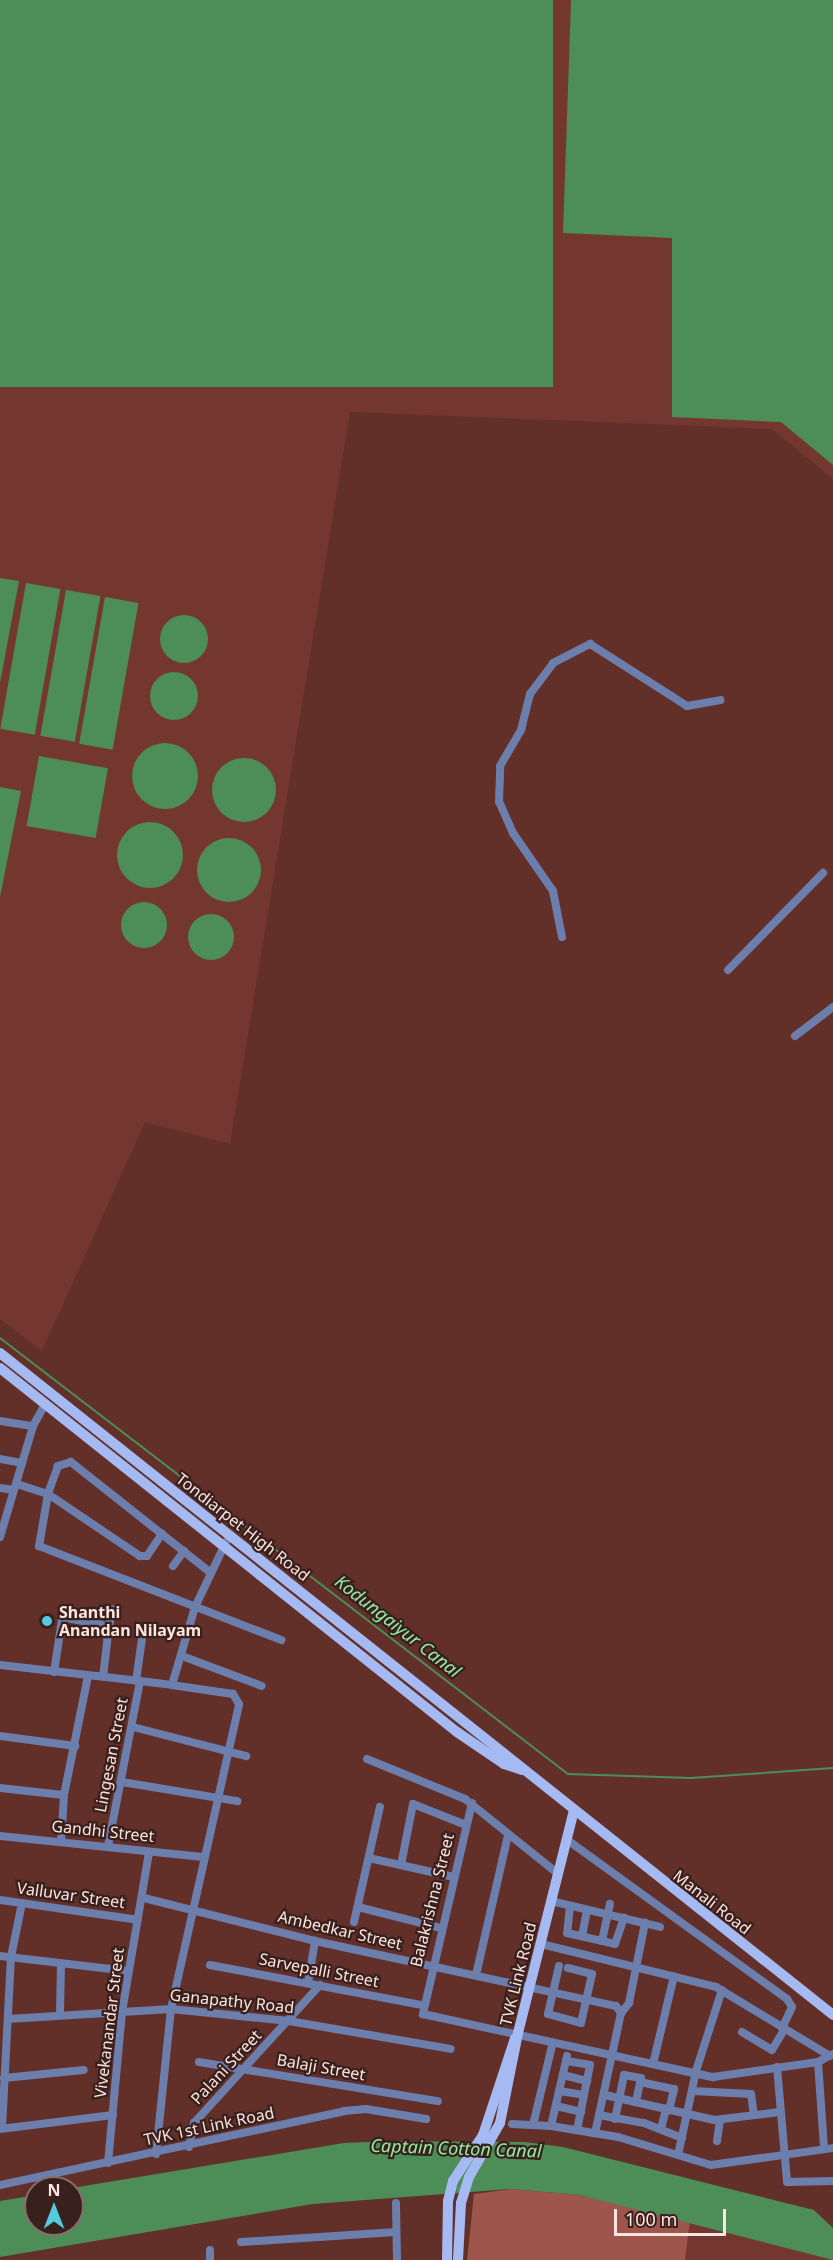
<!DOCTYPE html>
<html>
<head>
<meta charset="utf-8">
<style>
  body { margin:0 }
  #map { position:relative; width:833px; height:2260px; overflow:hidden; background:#632f29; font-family:"Noto Sans",sans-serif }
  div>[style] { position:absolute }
  .built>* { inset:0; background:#73372f }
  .green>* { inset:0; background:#9e554b }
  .water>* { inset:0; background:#4c8d58; transform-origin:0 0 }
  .round { border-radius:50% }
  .stream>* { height:2px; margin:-1px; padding:0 1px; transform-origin:1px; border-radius:1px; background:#4c8d58 }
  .minor>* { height:8px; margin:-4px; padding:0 4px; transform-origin:4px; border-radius:4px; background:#6c7eac }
  .major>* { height:10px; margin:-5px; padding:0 5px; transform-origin:5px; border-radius:5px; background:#a5baf3 }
  .dots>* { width:16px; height:16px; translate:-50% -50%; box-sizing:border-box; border:3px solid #38201d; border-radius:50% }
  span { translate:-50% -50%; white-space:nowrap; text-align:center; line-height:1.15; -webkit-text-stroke:4.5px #38201d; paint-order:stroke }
  .street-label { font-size:16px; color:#fee3de }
  .poi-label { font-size:16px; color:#fee3de; font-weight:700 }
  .left { translate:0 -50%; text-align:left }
  .water-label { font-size:18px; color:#93eba1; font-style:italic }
  .north { position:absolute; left:24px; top:2176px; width:60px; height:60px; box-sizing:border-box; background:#38201d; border:2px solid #876e6a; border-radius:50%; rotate:0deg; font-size:16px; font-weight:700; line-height:24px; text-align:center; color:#fee3de }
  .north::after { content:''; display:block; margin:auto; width:21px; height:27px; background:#53cbdc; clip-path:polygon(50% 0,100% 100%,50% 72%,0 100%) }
  .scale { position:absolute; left:614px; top:2209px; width:112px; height:27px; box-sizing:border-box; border:3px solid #fee3de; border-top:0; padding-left:8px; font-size:18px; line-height:21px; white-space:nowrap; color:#fee3de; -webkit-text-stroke:4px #38201d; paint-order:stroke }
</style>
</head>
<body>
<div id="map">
  <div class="built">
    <i style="clip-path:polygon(0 0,833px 0,833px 479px,772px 429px,350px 412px,230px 1144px,145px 1122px,42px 1351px,0 1319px)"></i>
    <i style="clip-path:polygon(690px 2221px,833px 2260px,685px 2260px)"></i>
  </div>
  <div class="green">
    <i style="clip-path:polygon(511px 2189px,579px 2195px,690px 2221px,685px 2260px,467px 2260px,474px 2194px)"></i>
  </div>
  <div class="water">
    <i style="left:0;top:0;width:553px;height:387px"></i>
    <i style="clip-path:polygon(571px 0,833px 0,833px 465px,781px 422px,672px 417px,672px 238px,563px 233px)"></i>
    <i style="clip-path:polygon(0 578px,19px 581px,0 683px)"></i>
    <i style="left:26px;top:583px;width:35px;height:148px;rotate:10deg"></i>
    <i style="left:66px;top:590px;width:35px;height:148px;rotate:10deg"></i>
    <i style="left:105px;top:597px;width:34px;height:149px;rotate:10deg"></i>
    <i class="round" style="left:160px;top:615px;width:48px;height:48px"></i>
    <i class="round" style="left:150px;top:672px;width:48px;height:48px"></i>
    <i class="round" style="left:132px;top:743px;width:66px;height:66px"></i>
    <i style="left:39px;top:756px;width:70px;height:71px;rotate:10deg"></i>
    <i class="round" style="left:212px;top:758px;width:64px;height:64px"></i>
    <i style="clip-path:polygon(0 787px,21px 791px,0 897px)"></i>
    <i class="round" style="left:117px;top:822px;width:66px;height:66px"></i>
    <i class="round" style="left:197px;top:838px;width:64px;height:64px"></i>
    <i class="round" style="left:121px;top:902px;width:46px;height:46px"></i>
    <i class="round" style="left:188px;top:914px;width:46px;height:46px"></i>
    <i style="clip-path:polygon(391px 2141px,524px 2142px,563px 2147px,814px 2210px,833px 2228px,833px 2260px,579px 2195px,511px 2189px,313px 2204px,0 2257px,0 2201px,36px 2195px,36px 2224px,72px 2224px,72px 2188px,344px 2143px)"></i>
  </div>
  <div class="stream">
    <i style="left:0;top:1338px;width:716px;rotate:37.51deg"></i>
    <i style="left:568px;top:1774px;width:123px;rotate:1.9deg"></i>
    <i style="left:691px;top:1778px;width:142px;rotate:-4deg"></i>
  </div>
  <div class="minor">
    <i style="left:562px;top:937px;width:47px;rotate:-101.1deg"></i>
    <i style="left:553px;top:891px;width:70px;rotate:-124.6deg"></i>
    <i style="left:513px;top:833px;width:34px;rotate:-114deg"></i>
    <i style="left:499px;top:802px;width:36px;rotate:-88deg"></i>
    <i style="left:500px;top:766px;width:42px;rotate:-59.7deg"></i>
    <i style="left:521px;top:730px;width:37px;rotate:-76deg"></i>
    <i style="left:530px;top:694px;width:39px;rotate:-53deg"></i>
    <i style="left:553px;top:663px;width:42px;rotate:-27.2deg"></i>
    <i style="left:590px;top:644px;width:115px;rotate:32.6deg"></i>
    <i style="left:687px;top:706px;width:34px;rotate:-10deg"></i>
    <i style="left:728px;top:970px;width:136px;rotate:-45.6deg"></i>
    <i style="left:795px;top:1036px;width:48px;rotate:-37.3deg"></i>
    <i style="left:0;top:1421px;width:33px;rotate:9deg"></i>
    <i style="left:0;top:1459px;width:22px;rotate:10deg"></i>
    <i style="left:17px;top:1484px;width:33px;rotate:18deg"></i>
    <i style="left:48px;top:1494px;width:111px;rotate:34deg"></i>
    <i style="left:140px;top:1556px;width:7px"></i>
    <i style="left:147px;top:1556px;width:27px;rotate:-56deg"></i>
    <i style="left:0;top:1488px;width:14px;rotate:8deg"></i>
    <i style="left:0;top:1537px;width:116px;rotate:-73.4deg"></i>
    <i style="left:33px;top:1426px;width:25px;rotate:-61deg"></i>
    <i style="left:173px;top:1566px;width:19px;rotate:-54deg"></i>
    <i style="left:211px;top:1573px;width:179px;rotate:-141.6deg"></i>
    <i style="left:71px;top:1462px;width:14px;rotate:163deg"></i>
    <i style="left:58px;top:1466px;width:30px;rotate:110deg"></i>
    <i style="left:48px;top:1494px;width:53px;rotate:99.8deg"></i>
    <i style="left:39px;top:1546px;width:260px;rotate:21.2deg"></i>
    <i style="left:109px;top:1626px;width:17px;rotate:-77deg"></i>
    <i style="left:182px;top:1656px;width:85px;rotate:20.6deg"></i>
    <i style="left:0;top:1665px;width:141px;rotate:6.5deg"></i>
    <i style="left:54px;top:1672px;width:53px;rotate:-81.3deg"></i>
    <i style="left:62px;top:1620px;width:5px;rotate:-22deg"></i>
    <i style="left:67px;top:1618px;width:43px;rotate:10.8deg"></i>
    <i style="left:109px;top:1626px;width:51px;rotate:96.7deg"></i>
    <i style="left:136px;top:1681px;width:49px;rotate:-81.9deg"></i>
    <i style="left:133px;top:1727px;width:117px;rotate:14.4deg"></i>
    <i style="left:0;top:1736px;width:76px;rotate:7.6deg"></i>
    <i style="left:367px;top:1759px;width:106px;rotate:22.2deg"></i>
    <i style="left:465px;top:1799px;width:118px;rotate:38.8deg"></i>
    <i style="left:122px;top:1782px;width:117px;rotate:9.4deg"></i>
    <i style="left:0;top:1788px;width:64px;rotate:6.2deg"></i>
    <i style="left:472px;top:1803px;width:217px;rotate:103.1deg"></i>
    <i style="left:423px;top:2014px;width:297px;rotate:12.3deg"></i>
    <i style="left:713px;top:2077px;width:106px;rotate:-8.1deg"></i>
    <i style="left:818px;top:2062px;width:17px;rotate:-28deg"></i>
    <i style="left:0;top:1836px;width:204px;rotate:5.9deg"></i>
    <i style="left:566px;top:1839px;width:273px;rotate:35.9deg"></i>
    <i style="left:787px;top:1999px;width:9px;rotate:58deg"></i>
    <i style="left:792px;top:2007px;width:23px;rotate:115deg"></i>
    <i style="left:61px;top:1842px;width:47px;rotate:-86.3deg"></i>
    <i style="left:64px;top:1795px;width:121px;rotate:-78.6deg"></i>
    <i style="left:108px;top:1846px;width:168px;rotate:-79deg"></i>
    <i style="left:140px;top:1681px;width:32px;rotate:7deg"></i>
    <i style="left:172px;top:1685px;width:81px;rotate:-73.6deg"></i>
    <i style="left:195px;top:1607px;width:72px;rotate:-64.5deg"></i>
    <i style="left:369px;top:1858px;width:87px;rotate:12.6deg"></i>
    <i style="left:401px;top:1865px;width:62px;rotate:-78.9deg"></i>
    <i style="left:413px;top:1804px;width:57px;rotate:21.6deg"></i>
    <i style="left:144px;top:1898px;width:176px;rotate:14.1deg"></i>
    <i style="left:315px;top:1941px;width:308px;rotate:12.2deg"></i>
    <i style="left:616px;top:2006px;width:9px;rotate:54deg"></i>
    <i style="left:621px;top:2013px;width:123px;rotate:102.2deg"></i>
    <i style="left:0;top:1900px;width:139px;rotate:8.2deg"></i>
    <i style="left:551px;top:1901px;width:112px;rotate:13.4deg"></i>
    <i style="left:570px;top:1906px;width:27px;rotate:96deg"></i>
    <i style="left:567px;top:1933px;width:49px;rotate:12.9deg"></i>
    <i style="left:615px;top:1944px;width:28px;rotate:-71deg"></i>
    <i style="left:358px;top:1907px;width:86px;rotate:14.2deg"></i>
    <i style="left:354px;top:1922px;width:118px;rotate:-77.3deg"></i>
    <i style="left:582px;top:1936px;width:26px;rotate:-79deg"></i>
    <i style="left:602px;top:1941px;width:38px;rotate:-78deg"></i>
    <i style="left:541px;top:1944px;width:180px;rotate:13.8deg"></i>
    <i style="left:716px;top:1987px;width:133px;rotate:31.2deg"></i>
    <i style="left:0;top:1956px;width:129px;rotate:6.7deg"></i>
    <i style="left:210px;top:1965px;width:216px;rotate:10.7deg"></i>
    <i style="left:559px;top:1966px;width:49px;rotate:102.9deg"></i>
    <i style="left:548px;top:2014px;width:34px;rotate:15deg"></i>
    <i style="left:581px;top:2023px;width:50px;rotate:-77.3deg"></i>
    <i style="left:592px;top:1974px;width:25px;rotate:-166deg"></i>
    <i style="left:476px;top:1975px;width:144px;rotate:-77.1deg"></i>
    <i style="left:308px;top:1983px;width:43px;rotate:-80.5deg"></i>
    <i style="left:621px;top:2013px;width:13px;rotate:-51deg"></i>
    <i style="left:629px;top:2003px;width:82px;rotate:-78.7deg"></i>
    <i style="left:60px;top:2014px;width:50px;rotate:-88.9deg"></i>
    <i style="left:8px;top:2019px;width:163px;rotate:-3.5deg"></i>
    <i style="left:171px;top:2009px;width:119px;rotate:5.8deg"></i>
    <i style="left:289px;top:2021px;width:164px;rotate:9.8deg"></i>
    <i style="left:742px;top:2032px;width:35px;rotate:31deg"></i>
    <i style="left:772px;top:2050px;width:23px;rotate:-59deg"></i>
    <i style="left:566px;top:2061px;width:24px;rotate:9deg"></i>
    <i style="left:590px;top:2065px;width:66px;rotate:101.3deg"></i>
    <i style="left:199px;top:2062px;width:242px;rotate:9.3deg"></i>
    <i style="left:818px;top:2062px;width:86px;rotate:86deg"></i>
    <i style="left:653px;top:2064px;width:90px;rotate:-76.6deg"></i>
    <i style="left:777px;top:2067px;width:115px;rotate:85deg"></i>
    <i style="left:787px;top:2182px;width:46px;rotate:-1.2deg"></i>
    <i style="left:563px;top:2075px;width:25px;rotate:14deg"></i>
    <i style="left:4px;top:2078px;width:80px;rotate:-5.7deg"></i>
    <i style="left:640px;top:2082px;width:35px;rotate:12deg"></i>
    <i style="left:674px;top:2089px;width:22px;rotate:103deg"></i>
    <i style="left:559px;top:2091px;width:25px;rotate:9deg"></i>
    <i style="left:693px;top:2091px;width:58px;rotate:3deg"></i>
    <i style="left:751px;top:2094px;width:21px;rotate:82deg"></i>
    <i style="left:605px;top:2095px;width:112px;rotate:12.9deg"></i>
    <i style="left:714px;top:2120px;width:66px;rotate:-6.9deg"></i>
    <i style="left:556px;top:2106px;width:26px;rotate:13deg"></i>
    <i style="left:599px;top:2115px;width:46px;rotate:10.1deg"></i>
    <i style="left:644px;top:2123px;width:41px;rotate:21.5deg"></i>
    <i style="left:615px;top:2119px;width:45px;rotate:-78.4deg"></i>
    <i style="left:624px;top:2075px;width:17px;rotate:10deg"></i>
    <i style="left:641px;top:2078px;width:25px;rotate:102deg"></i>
    <i style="left:512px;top:2124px;width:39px;rotate:3deg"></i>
    <i style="left:551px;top:2126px;width:68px;rotate:9.3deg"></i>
    <i style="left:618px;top:2137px;width:97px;rotate:16.8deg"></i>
    <i style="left:711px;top:2165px;width:123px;rotate:-7.9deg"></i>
    <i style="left:533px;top:2125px;width:85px;rotate:-76.5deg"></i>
    <i style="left:551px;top:2126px;width:72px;rotate:-77.1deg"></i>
    <i style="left:2px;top:2128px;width:171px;rotate:-87deg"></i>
    <i style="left:11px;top:1957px;width:55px;rotate:-78.5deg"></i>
    <i style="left:0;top:2129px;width:114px;rotate:-7.1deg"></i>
    <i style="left:661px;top:2129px;width:21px;rotate:-76deg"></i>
    <i style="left:717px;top:2141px;width:21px;rotate:-82deg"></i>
    <i style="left:189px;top:2147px;width:25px;rotate:-78deg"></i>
    <i style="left:194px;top:2123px;width:187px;rotate:-47.6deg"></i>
    <i style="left:156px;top:2154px;width:146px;rotate:-84.1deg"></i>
    <i style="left:171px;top:2009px;width:312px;rotate:-77.4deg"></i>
    <i style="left:239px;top:1704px;width:12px;rotate:-121deg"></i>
    <i style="left:233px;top:1694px;width:62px;rotate:-171.6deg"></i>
    <i style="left:678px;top:2155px;width:86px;rotate:-77.9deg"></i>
    <i style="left:696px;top:2071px;width:85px;rotate:-72.2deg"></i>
    <i style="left:108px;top:2163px;width:152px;rotate:-84.7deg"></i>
    <i style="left:122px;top:2012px;width:162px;rotate:-80.4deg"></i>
    <i style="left:0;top:2185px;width:352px;rotate:-12.1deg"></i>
    <i style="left:344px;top:2111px;width:22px;rotate:-5deg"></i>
    <i style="left:366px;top:2109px;width:61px;rotate:9.5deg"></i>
    <i style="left:396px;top:2203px;width:57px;rotate:89deg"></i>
    <i style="left:241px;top:2242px;width:155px;rotate:-3.7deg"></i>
    <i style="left:210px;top:2260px;width:10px;rotate:-90deg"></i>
  </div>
  <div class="major">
    <i style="left:0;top:1353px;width:1064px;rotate:38.47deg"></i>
    <i style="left:0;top:1368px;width:584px;rotate:38.54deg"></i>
    <i style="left:457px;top:1732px;width:57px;rotate:34.2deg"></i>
    <i style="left:504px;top:1764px;width:19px;rotate:18deg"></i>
    <i style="left:447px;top:2260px;width:59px;rotate:-89deg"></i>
    <i style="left:448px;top:2201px;width:21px;rotate:-76deg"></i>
    <i style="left:453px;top:2181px;width:55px;rotate:-56.9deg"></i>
    <i style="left:483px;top:2135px;width:102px;rotate:-71.7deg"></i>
    <i style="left:458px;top:2260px;width:57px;rotate:-87deg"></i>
    <i style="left:461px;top:2203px;width:27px;rotate:-73deg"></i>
    <i style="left:469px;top:2177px;width:62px;rotate:-60.1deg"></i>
    <i style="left:500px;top:2123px;width:92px;rotate:-78.7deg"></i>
    <i style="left:518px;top:2033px;width:230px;rotate:-75.9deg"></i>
  </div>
  <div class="dots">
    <i style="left:47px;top:1621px;background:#53cbdc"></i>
  </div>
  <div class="street-label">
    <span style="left:243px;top:1527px;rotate:38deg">Tondiarpet High Road</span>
    <span style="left:111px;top:1755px;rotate:-79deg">Lingesan Street</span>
    <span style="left:103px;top:1831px;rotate:6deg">Gandhi Street</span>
    <span style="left:71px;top:1895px;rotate:8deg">Valluvar Street</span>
    <span style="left:432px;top:1900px;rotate:-76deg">Balakrishna Street</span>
    <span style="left:712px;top:1902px;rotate:38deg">Manali Road</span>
    <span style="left:340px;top:1930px;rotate:13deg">Ambedkar Street</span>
    <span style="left:319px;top:1970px;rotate:11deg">Sarvepalli Street</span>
    <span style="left:518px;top:1974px;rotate:-76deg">TVK Link Road</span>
    <span style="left:232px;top:2001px;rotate:6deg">Ganapathy Road</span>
    <span style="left:109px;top:2023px;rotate:-83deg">Vivekanandar Street</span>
    <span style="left:226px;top:2067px;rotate:-47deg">Palani Street</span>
    <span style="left:321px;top:2067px;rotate:10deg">Balaji Street</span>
    <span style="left:209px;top:2126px;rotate:-12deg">TVK 1st Link Road</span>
  </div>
  <div class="poi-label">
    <span class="left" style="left:59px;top:1621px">Shanthi<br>Anandan Nilayam</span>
  </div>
  <div class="water-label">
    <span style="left:398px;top:1626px;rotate:38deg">Kodungaiyur Canal</span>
    <span style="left:456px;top:2148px;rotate:2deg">Captain Cotton Canal</span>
  </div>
  <div class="north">N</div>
  <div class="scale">100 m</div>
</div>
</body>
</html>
